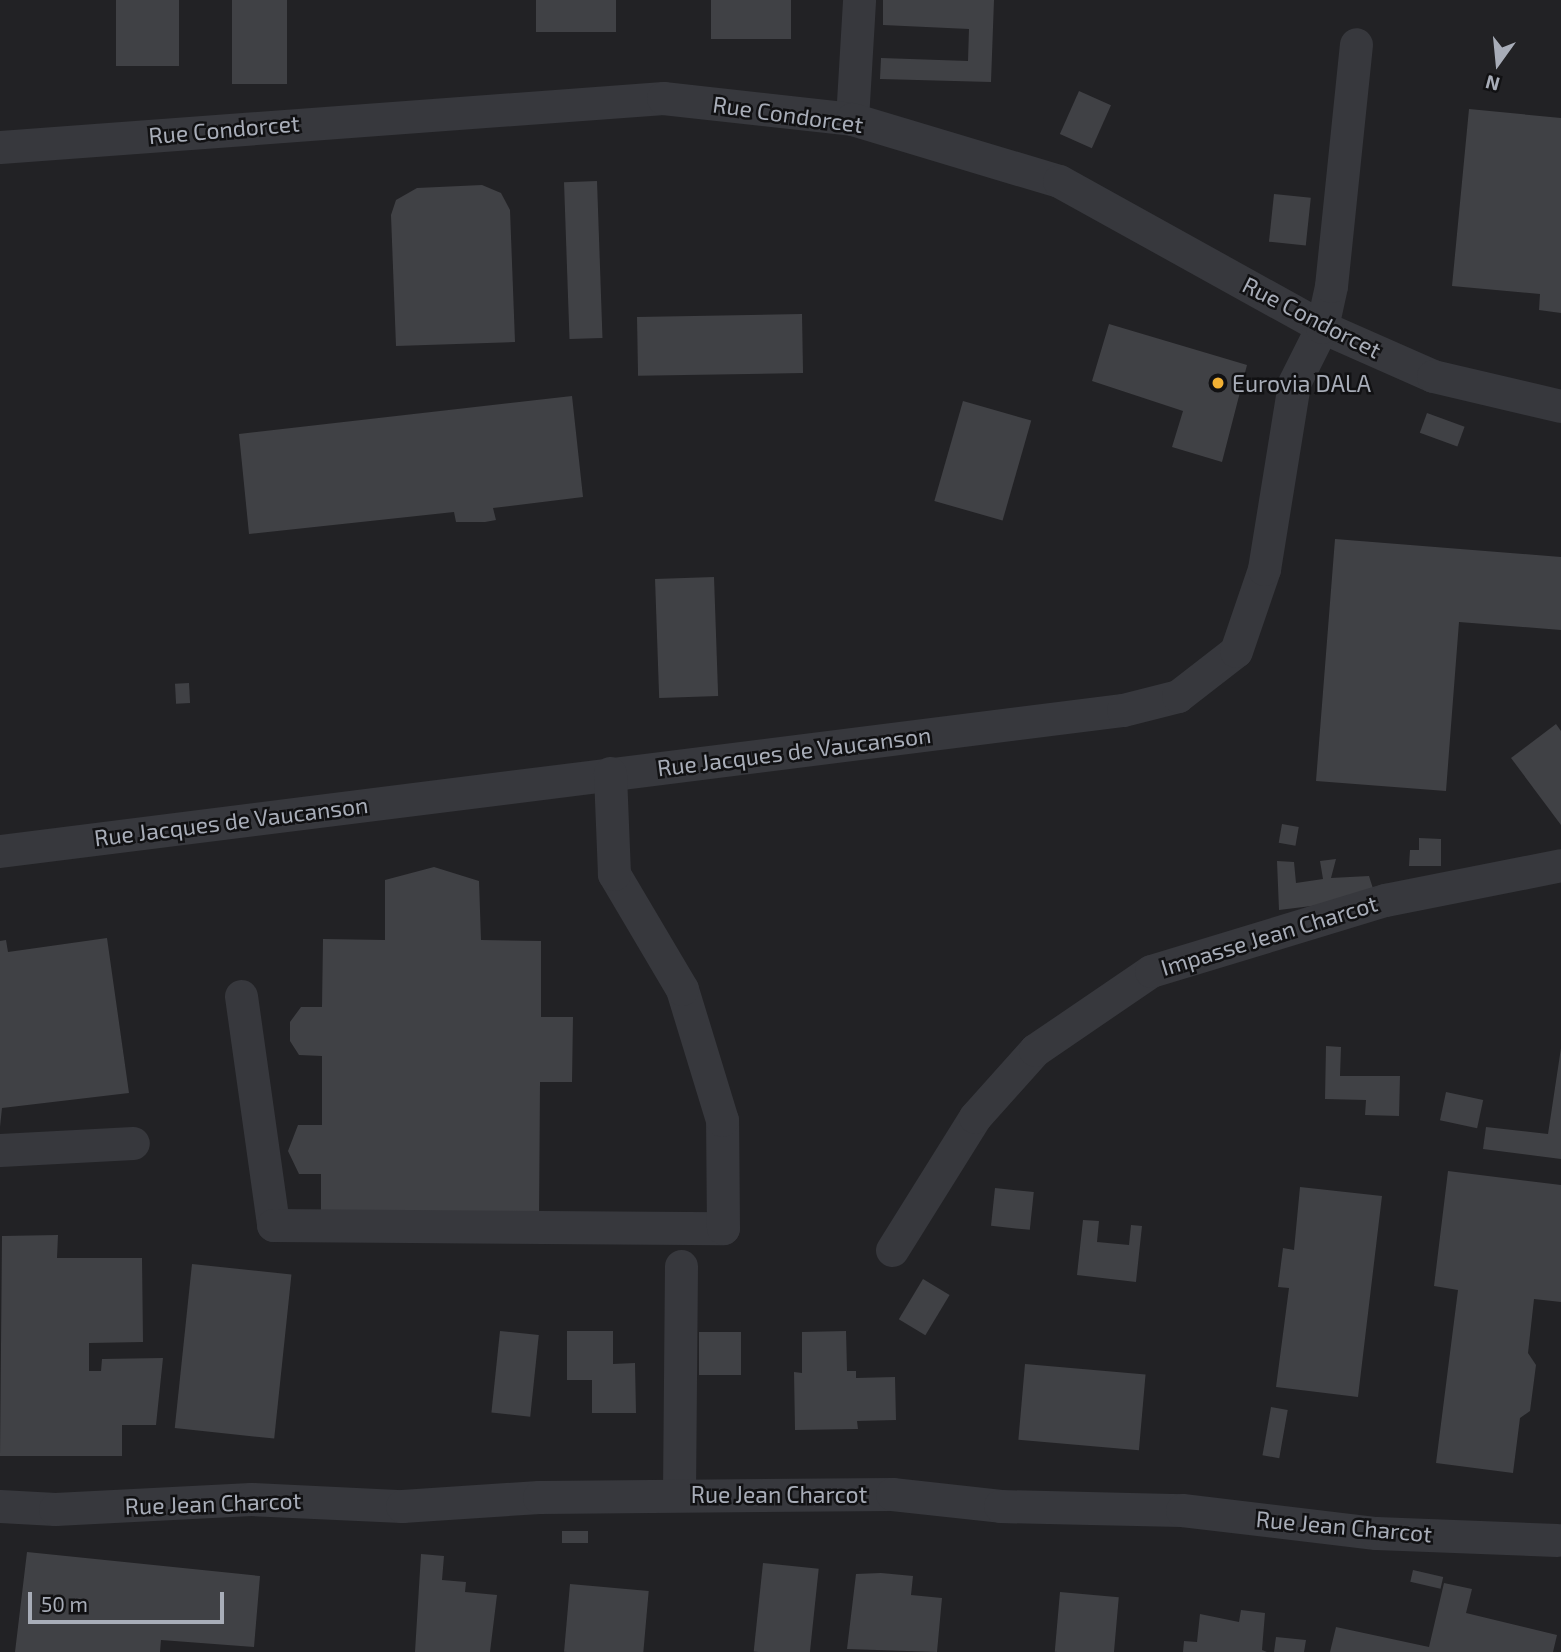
<!DOCTYPE html>
<html>
<head>
<meta charset="utf-8">
<style>
  body { margin:0 }
  #map { position:relative; width:1561px; height:1652px; overflow:hidden; background:#161618; font-family:"Exo 2",sans-serif }
  div>[style] { position:absolute }
  .built>* { inset:0; background:#222225; transform-origin:0 0 }
  .building>* { inset:0; background:#404145; transform-origin:0 0 }
  .minor>* { height:33px; margin:-16.5px; padding:0 16.5px; transform-origin:16.5px; border-radius:16.5px; background:#37383d }
  .dots>* { width:19px; height:19px; translate:-50% -50%; box-sizing:border-box; border:4px solid #111113; border-radius:50% }
  span { translate:-50% -50%; white-space:nowrap; text-align:center; line-height:1.15; -webkit-text-stroke:5px #111113; paint-order:stroke }
  .street-label { font-size:23px; color:#a8adb8 }
  .poi-label { font-size:23px; color:#a8adb8 }
  .left { translate:0 -50%; text-align:left }
  .north { position:absolute; left:1463px; top:28px; width:70px; height:70px; -webkit-text-stroke:5px #111113; paint-order:stroke; rotate:195deg; font-size:19px; font-weight:700; line-height:28px; text-align:center; color:#a8adb8 }
  .north::after { content:''; display:block; margin:auto; width:24px; height:32px; background:#a8adb8; clip-path:polygon(50% 0,100% 100%,50% 72%,0 100%) }
  .scale { position:absolute; left:28px; top:1592px; width:196px; height:32px; box-sizing:border-box; border:4px solid #a8adb8; border-top:0; padding-left:9px; font-size:21px; line-height:24px; white-space:nowrap; color:#a8adb8; -webkit-text-stroke:5px #111113; paint-order:stroke }
</style>
</head>
<body>
<div id="map">
  <div class="built">
    <i style="left:0;top:0;width:1561px;height:1652px"></i>
  </div>
  <div class="building">
    <i style="left:116px;top:0;width:63px;height:66px"></i>
    <i style="left:232px;top:0;width:55px;height:84px"></i>
    <i style="left:536px;top:0;width:80px;height:32px"></i>
    <i style="left:711px;top:0;width:80px;height:39px"></i>
    <i style="clip-path:polygon(883px 0,994px 0,991px 82px,880px 79px,881px 58px,968px 61px,969px 29px,883px 25px)"></i>
    <i style="left:1079px;top:91px;width:35px;height:47px;rotate:24deg"></i>
    <i style="clip-path:polygon(1469px 109px,1561px 118px,1561px 313px,1539px 310px,1540px 294px,1452px 286px)"></i>
    <i style="left:597px;top:181px;width:157px;height:33px;rotate:88deg"></i>
    <i style="clip-path:polygon(482px 185px,501px 193px,510px 210px,515px 342px,396px 346px,391px 215px,396px 200px,417px 188px)"></i>
    <i style="left:1274px;top:194px;width:37px;height:48px;rotate:6deg"></i>
    <i style="left:802px;top:314px;width:59px;height:165px;rotate:89deg"></i>
    <i style="clip-path:polygon(1109px 324px,1247px 365px,1222px 462px,1172px 447px,1183px 411px,1092px 381px)"></i>
    <i style="clip-path:polygon(572px 396px,583px 497px,493px 508px,496px 520px,485px 522px,456px 522px,454px 512px,249px 534px,239px 434px)"></i>
    <i style="left:963px;top:401px;width:71px;height:104px;rotate:16deg"></i>
    <i style="left:1427px;top:413px;width:40px;height:21px;rotate:20deg"></i>
    <i style="clip-path:polygon(1335px 539px,1561px 557px,1561px 630px,1459px 622px,1446px 791px,1316px 781px)"></i>
    <i style="left:714px;top:577px;width:119px;height:59px;rotate:88deg"></i>
    <i style="left:189px;top:683px;width:20px;height:14px;rotate:87deg"></i>
    <i style="clip-path:polygon(1556px 724px,1561px 731px,1561px 825px,1511px 758px)"></i>
    <i style="left:1282px;top:824px;width:17px;height:19px;rotate:10deg"></i>
    <i style="clip-path:polygon(1419px 838px,1441px 839px,1441px 866px,1409px 866px,1410px 850px,1419px 850px)"></i>
    <i style="clip-path:polygon(1336px 859px,1331px 878px,1369px 876px,1376px 898px,1279px 910px,1277px 861px,1294px 862px,1296px 883px,1323px 879px,1320px 861px)"></i>
    <i style="clip-path:polygon(434px 867px,479px 881px,481px 940px,541px 941px,541px 1017px,573px 1017px,572px 1082px,540px 1082px,539px 1218px,321px 1218px,321px 1174px,299px 1174px,288px 1151px,298px 1125px,322px 1125px,322px 1056px,299px 1055px,290px 1041px,290px 1022px,301px 1007px,322px 1007px,323px 939px,385px 940px,385px 880px)"></i>
    <i style="clip-path:polygon(107px 938px,129px 1093px,2px 1108px,0 1127px,0 941px,6px 940px,8px 952px)"></i>
    <i style="clip-path:polygon(1326px 1046px,1341px 1047px,1340px 1076px,1400px 1076px,1399px 1116px,1365px 1115px,1366px 1100px,1325px 1099px)"></i>
    <i style="clip-path:polygon(1561px 1048px,1561px 1159px,1483px 1149px,1486px 1127px,1548px 1134px)"></i>
    <i style="left:1446px;top:1092px;width:38px;height:29px;rotate:12deg"></i>
    <i style="clip-path:polygon(1448px 1171px,1561px 1185px,1561px 1302px,1534px 1299px,1528px 1353px,1536px 1365px,1530px 1411px,1520px 1418px,1513px 1473px,1436px 1463px,1458px 1290px,1434px 1286px)"></i>
    <i style="clip-path:polygon(1300px 1187px,1382px 1196px,1358px 1397px,1276px 1387px,1289px 1288px,1278px 1287px,1283px 1248px,1294px 1250px)"></i>
    <i style="left:995px;top:1188px;width:39px;height:38px;rotate:6deg"></i>
    <i style="clip-path:polygon(1083px 1220px,1099px 1221px,1097px 1242px,1129px 1245px,1131px 1225px,1142px 1226px,1136px 1282px,1077px 1275px)"></i>
    <i style="clip-path:polygon(58px 1235px,57px 1258px,142px 1258px,143px 1342px,89px 1343px,89px 1371px,101px 1371px,102px 1359px,163px 1358px,156px 1425px,122px 1425px,122px 1456px,0 1456px,2px 1236px)"></i>
    <i style="left:192px;top:1264px;width:100px;height:165px;rotate:6deg"></i>
    <i style="left:923px;top:1279px;width:31px;height:47px;rotate:31deg"></i>
    <i style="left:500px;top:1331px;width:39px;height:82px;rotate:6deg"></i>
    <i style="clip-path:polygon(567px 1331px,613px 1331px,613px 1364px,635px 1363px,636px 1413px,592px 1413px,592px 1380px,567px 1380px)"></i>
    <i style="clip-path:polygon(846px 1331px,847px 1371px,856px 1371px,856px 1378px,895px 1377px,896px 1420px,857px 1421px,858px 1429px,795px 1430px,794px 1372px,802px 1373px,802px 1332px)"></i>
    <i style="left:699px;top:1332px;width:42px;height:43px"></i>
    <i style="left:1025px;top:1364px;width:121px;height:76px;rotate:5deg"></i>
    <i style="left:1271px;top:1407px;width:17px;height:49px;rotate:10deg"></i>
    <i style="left:562px;top:1531px;width:26px;height:12px"></i>
    <i style="clip-path:polygon(27px 1552px,260px 1576px,254px 1647px,161px 1640px,160px 1652px,15px 1652px)"></i>
    <i style="clip-path:polygon(421px 1554px,444px 1556px,442px 1580px,466px 1582px,465px 1592px,497px 1595px,490px 1652px,415px 1652px)"></i>
    <i style="left:763px;top:1563px;width:56px;height:89px;rotate:6deg"></i>
    <i style="left:1413px;top:1570px;width:31px;height:12px;rotate:13deg"></i>
    <i style="clip-path:polygon(881px 1573px,913px 1576px,911px 1595px,942px 1598px,937px 1652px,847px 1649px,856px 1574px)"></i>
    <i style="clip-path:polygon(1444px 1583px,1472px 1589px,1466px 1613px,1557px 1635px,1553px 1652px,1330px 1652px,1336px 1627px,1429px 1647px)"></i>
    <i style="left:570px;top:1584px;width:79px;height:68px;rotate:5deg"></i>
    <i style="left:1060px;top:1592px;width:59px;height:60px;rotate:5deg"></i>
    <i style="clip-path:polygon(1241px 1610px,1265px 1613px,1262px 1650px,1267px 1652px,1183px 1652px,1184px 1641px,1197px 1642px,1200px 1614px,1239px 1622px)"></i>
    <i style="clip-path:polygon(1276px 1637px,1306px 1640px,1304px 1652px,1274px 1652px)"></i>
  </div>
  <div class="minor">
    <i style="left:852px;top:119px;width:119px;rotate:-86.6deg"></i>
    <i style="left:0;top:147px;width:665px;rotate:-4.23deg"></i>
    <i style="left:663px;top:98px;width:190px;rotate:6.3deg"></i>
    <i style="left:852px;top:119px;width:216px;rotate:16.7deg"></i>
    <i style="left:1059px;top:181px;width:301px;rotate:29deg"></i>
    <i style="left:1322px;top:327px;width:121px;rotate:23.8deg"></i>
    <i style="left:1433px;top:376px;width:131px;rotate:13.2deg"></i>
    <i style="left:0;top:851px;width:1132px;rotate:-7.16deg"></i>
    <i style="left:1123px;top:710px;width:57px;rotate:-14.3deg"></i>
    <i style="left:1178px;top:696px;width:73px;rotate:-37.8deg"></i>
    <i style="left:1236px;top:651px;width:87px;rotate:-71.1deg"></i>
    <i style="left:1264px;top:569px;width:188px;rotate:-80.8deg"></i>
    <i style="left:1294px;top:383px;width:63px;rotate:-63.4deg"></i>
    <i style="left:1322px;top:327px;width:42px;rotate:-77.6deg"></i>
    <i style="left:1331px;top:286px;width:243px;rotate:-84.1deg"></i>
    <i style="left:241px;top:996px;width:231px;rotate:82deg"></i>
    <i style="left:273px;top:1225px;width:450px;rotate:0.4deg"></i>
    <i style="left:723px;top:1228px;width:108px;rotate:-90.5deg"></i>
    <i style="left:722px;top:1120px;width:137px;rotate:-107deg"></i>
    <i style="left:682px;top:989px;width:134px;rotate:-120.6deg"></i>
    <i style="left:614px;top:874px;width:101px;rotate:-92.3deg"></i>
    <i style="left:0;top:1150px;width:133px;rotate:-3deg"></i>
    <i style="left:892px;top:1250px;width:157px;rotate:-58deg"></i>
    <i style="left:975px;top:1117px;width:90px;rotate:-48.2deg"></i>
    <i style="left:1035px;top:1050px;width:140px;rotate:-34.3deg"></i>
    <i style="left:1151px;top:971px;width:245px;rotate:-16.9deg"></i>
    <i style="left:1385px;top:900px;width:179px;rotate:-11.2deg"></i>
    <i style="left:679px;top:1494px;width:228px;rotate:-89.5deg"></i>
    <i style="left:0;top:1506px;width:55px;rotate:3.1deg"></i>
    <i style="left:55px;top:1509px;width:196px;rotate:-2.9deg"></i>
    <i style="left:251px;top:1499px;width:151px;rotate:2.7deg"></i>
    <i style="left:402px;top:1506px;width:137px;rotate:-3.8deg"></i>
    <i style="left:539px;top:1497px;width:353px;rotate:-0.5deg"></i>
    <i style="left:892px;top:1494px;width:109px;rotate:6.3deg"></i>
    <i style="left:1000px;top:1506px;width:182px;rotate:1.3deg"></i>
    <i style="left:1182px;top:1510px;width:195px;rotate:6.8deg"></i>
    <i style="left:1376px;top:1533px;width:181px;rotate:2.2deg"></i>
  </div>
  <div class="dots">
    <i style="left:1218px;top:383px;background:#f2b134"></i>
  </div>
  <div class="street-label">
    <span style="left:788px;top:114px;rotate:8deg">Rue Condorcet</span>
    <span style="left:224px;top:129px;rotate:-5deg">Rue Condorcet</span>
    <span style="left:1312px;top:317px;rotate:27deg">Rue Condorcet</span>
    <span style="left:794px;top:751px;rotate:-7deg">Rue Jacques de Vaucanson</span>
    <span style="left:231px;top:821px;rotate:-7deg">Rue Jacques de Vaucanson</span>
    <span style="left:1269px;top:935px;rotate:-17deg">Impasse Jean Charcot</span>
    <span style="left:779px;top:1494px">Rue Jean Charcot</span>
    <span style="left:213px;top:1503px;rotate:-2deg">Rue Jean Charcot</span>
    <span style="left:1344px;top:1526px;rotate:5deg">Rue Jean Charcot</span>
  </div>
  <div class="poi-label">
    <span class="left" style="left:1232px;top:383px">Eurovia DALA</span>
  </div>
  <div class="north">N</div>
  <div class="scale">50 m</div>
</div>
</body>
</html>
